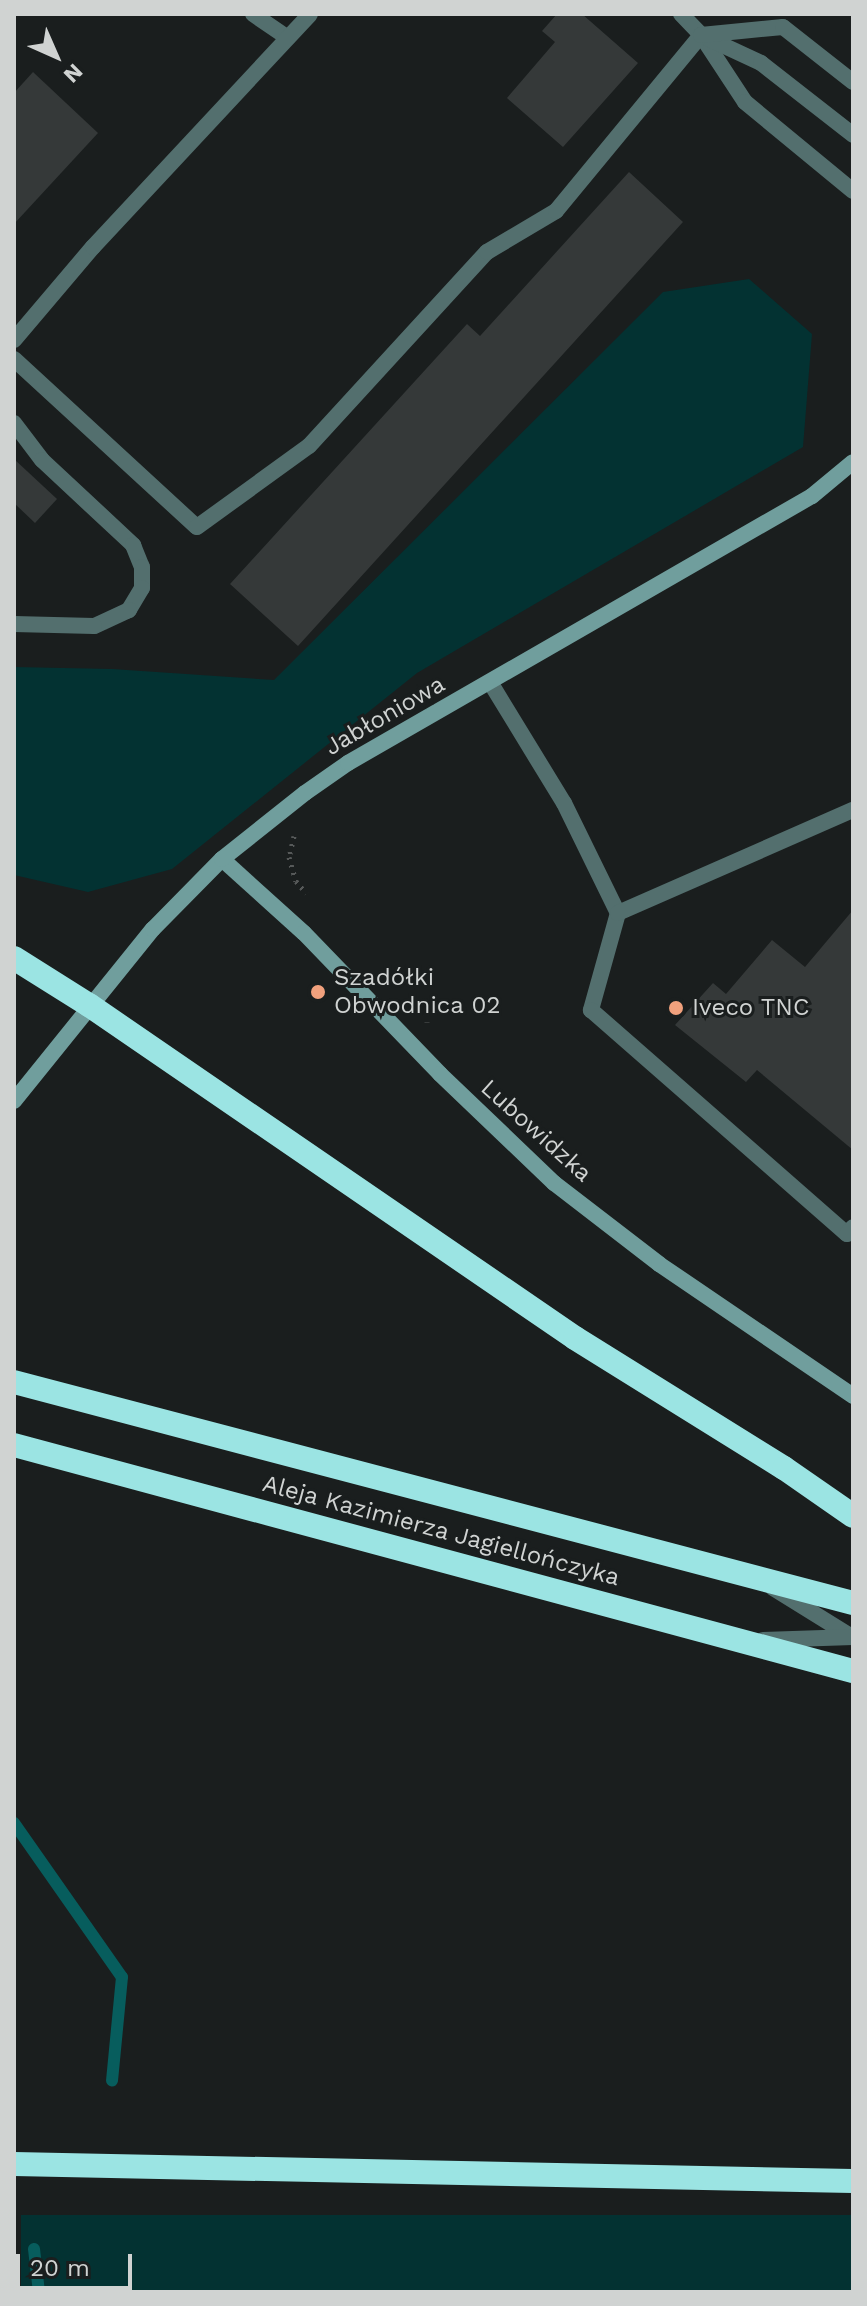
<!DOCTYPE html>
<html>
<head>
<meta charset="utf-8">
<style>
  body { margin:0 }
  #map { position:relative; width:867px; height:2306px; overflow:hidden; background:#1a1e1e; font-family:"Work Sans",sans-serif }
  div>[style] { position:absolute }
  .green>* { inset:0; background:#033232; transform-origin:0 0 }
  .stream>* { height:12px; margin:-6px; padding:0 6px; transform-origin:6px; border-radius:6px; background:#075d5d }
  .building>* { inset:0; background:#353939 }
  .path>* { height:5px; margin-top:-2.5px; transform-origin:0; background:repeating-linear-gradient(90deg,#565959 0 2px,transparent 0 8px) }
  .lane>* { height:16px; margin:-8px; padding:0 8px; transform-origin:8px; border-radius:8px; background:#536f6e }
  .secondary>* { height:16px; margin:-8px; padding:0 8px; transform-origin:8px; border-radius:8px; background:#709e9d }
  .highway>* { height:24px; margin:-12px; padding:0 12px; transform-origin:12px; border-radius:12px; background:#9be4e3 }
  .dots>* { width:22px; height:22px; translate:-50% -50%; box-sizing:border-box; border:4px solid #1a1e1e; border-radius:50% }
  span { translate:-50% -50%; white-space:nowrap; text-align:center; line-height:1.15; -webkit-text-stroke:6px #1a1e1e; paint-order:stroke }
  .street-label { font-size:24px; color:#d0d3d2 }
  .poi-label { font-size:24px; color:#d0d3d2 }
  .left { translate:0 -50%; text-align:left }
  .frame { position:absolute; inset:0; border:16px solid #d0d3d2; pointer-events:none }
  .north { position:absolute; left:16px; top:16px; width:80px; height:80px; -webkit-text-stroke:6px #1a1e1e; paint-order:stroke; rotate:135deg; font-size:22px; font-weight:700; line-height:32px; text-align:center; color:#d0d3d2 }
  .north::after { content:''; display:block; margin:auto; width:28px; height:36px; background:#d0d3d2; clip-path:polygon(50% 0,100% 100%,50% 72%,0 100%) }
  .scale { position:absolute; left:16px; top:2254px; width:116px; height:36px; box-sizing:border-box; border:4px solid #d0d3d2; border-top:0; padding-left:10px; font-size:24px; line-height:28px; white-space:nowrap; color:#d0d3d2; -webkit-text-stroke:6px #1a1e1e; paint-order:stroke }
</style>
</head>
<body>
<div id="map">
  <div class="green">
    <i style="clip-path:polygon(749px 279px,812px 334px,803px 447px,417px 673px,172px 869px,88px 892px,14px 875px,14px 667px,112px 669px,274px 680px,663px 292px)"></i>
    <i style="left:21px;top:2215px;width:832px;height:77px"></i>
  </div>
  <div class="stream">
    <i style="left:14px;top:1823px;width:188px;rotate:55deg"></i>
    <i style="left:122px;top:1977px;width:104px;rotate:95.5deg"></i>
    <i style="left:34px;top:2249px;width:43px;rotate:83.4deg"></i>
  </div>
  <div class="building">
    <i style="clip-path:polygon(557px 14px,582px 14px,638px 63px,563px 147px,507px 98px,555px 42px,542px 31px)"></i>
    <i style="clip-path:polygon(33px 72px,98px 133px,14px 224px,14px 93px)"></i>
    <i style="clip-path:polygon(629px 172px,683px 222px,298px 646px,230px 584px,467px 324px,480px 336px)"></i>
    <i style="clip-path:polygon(14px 459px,57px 499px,35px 523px,14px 503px)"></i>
    <i style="clip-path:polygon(853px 910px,853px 1150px,757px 1070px,746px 1082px,675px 1025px,713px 983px,726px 994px,772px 940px,805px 967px)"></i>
  </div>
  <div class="path">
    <i style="left:294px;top:836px;width:22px;rotate:103deg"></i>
    <i style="left:289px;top:857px;width:25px;rotate:74deg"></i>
    <i style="left:296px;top:881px;width:16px;rotate:50deg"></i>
    <i style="left:412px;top:1003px;width:19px;rotate:36deg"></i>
    <i style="left:427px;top:1014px;width:8px;rotate:90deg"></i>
  </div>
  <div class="lane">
    <i style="left:253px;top:14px;width:42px;rotate:34.4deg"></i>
    <i style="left:681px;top:14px;width:29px;rotate:46deg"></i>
    <i style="left:701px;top:35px;width:80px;rotate:56.7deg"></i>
    <i style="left:745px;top:102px;width:140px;rotate:39.5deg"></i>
    <i style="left:703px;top:36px;width:64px;rotate:25deg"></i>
    <i style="left:761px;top:63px;width:117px;rotate:38deg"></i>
    <i style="left:14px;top:340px;width:122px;rotate:-49.7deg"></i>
    <i style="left:93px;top:247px;width:318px;rotate:-47deg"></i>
    <i style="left:14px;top:359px;width:248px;rotate:42.6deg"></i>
    <i style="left:197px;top:527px;width:138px;rotate:-35.9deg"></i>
    <i style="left:309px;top:446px;width:263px;rotate:-47.5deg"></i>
    <i style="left:487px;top:252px;width:80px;rotate:-30.7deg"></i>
    <i style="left:556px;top:211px;width:228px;rotate:-50.5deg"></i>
    <i style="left:701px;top:35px;width:82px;rotate:-5.6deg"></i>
    <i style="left:783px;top:27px;width:89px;rotate:38.2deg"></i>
    <i style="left:14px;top:423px;width:46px;rotate:52.9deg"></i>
    <i style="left:42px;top:460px;width:125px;rotate:43deg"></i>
    <i style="left:133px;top:545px;width:24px;rotate:68deg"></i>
    <i style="left:142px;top:567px;width:21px;rotate:90deg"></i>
    <i style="left:142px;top:588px;width:26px;rotate:121deg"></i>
    <i style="left:129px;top:610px;width:38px;rotate:155deg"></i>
    <i style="left:94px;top:626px;width:80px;rotate:-178.6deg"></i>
    <i style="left:490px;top:682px;width:142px;rotate:58.6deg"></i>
    <i style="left:564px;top:803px;width:123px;rotate:63.9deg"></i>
    <i style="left:618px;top:913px;width:101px;rotate:105.6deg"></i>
    <i style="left:591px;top:1010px;width:340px;rotate:41.2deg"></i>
    <i style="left:847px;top:1234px;width:9px;rotate:-49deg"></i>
    <i style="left:618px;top:913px;width:257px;rotate:-23.7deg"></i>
    <i style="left:773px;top:1588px;width:93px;rotate:31.8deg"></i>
    <i style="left:763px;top:1640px;width:90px;rotate:-1.9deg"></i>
  </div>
  <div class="secondary">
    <i style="left:222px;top:859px;width:110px;rotate:42.1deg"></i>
    <i style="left:304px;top:933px;width:196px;rotate:46deg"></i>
    <i style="left:440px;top:1074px;width:158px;rotate:43.7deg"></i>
    <i style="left:554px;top:1183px;width:133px;rotate:37.6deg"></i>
    <i style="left:659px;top:1264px;width:235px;rotate:34.2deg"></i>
    <i style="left:14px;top:1101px;width:221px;rotate:-51.1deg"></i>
    <i style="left:153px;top:929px;width:98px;rotate:-45.4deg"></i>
    <i style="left:222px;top:859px;width:106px;rotate:-38.5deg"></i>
    <i style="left:305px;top:793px;width:52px;rotate:-34.9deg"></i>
    <i style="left:348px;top:763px;width:535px;rotate:-29.92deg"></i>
    <i style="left:812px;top:496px;width:53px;rotate:-39.7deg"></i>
  </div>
  <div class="highway">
    <i style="left:14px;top:958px;width:89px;rotate:32.1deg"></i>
    <i style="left:89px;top:1005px;width:589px;rotate:34.42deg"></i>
    <i style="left:575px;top:1338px;width:246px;rotate:31.9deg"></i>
    <i style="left:784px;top:1468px;width:84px;rotate:34.8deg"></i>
    <i style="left:14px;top:1382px;width:868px;rotate:14.76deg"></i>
    <i style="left:14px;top:1445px;width:869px;rotate:15.08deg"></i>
    <i style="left:14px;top:2164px;width:839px;rotate:1.16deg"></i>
  </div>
  <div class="dots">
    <i style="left:318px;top:992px;background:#f1a17d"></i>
    <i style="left:676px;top:1008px;background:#f1a17d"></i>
  </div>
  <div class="street-label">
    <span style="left:385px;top:716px;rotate:-30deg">Jabłoniowa</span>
    <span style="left:536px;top:1131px;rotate:42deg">Lubowidzka</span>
    <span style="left:441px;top:1531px;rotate:15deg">Aleja Kazimierza Jagiellończyka</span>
  </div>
  <div class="poi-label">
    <span class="left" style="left:334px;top:992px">Szadółki<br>Obwodnica 02</span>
    <span class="left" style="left:692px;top:1008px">Iveco TNC</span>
  </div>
  <div class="frame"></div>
  <div class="north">N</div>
  <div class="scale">20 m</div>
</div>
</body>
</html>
